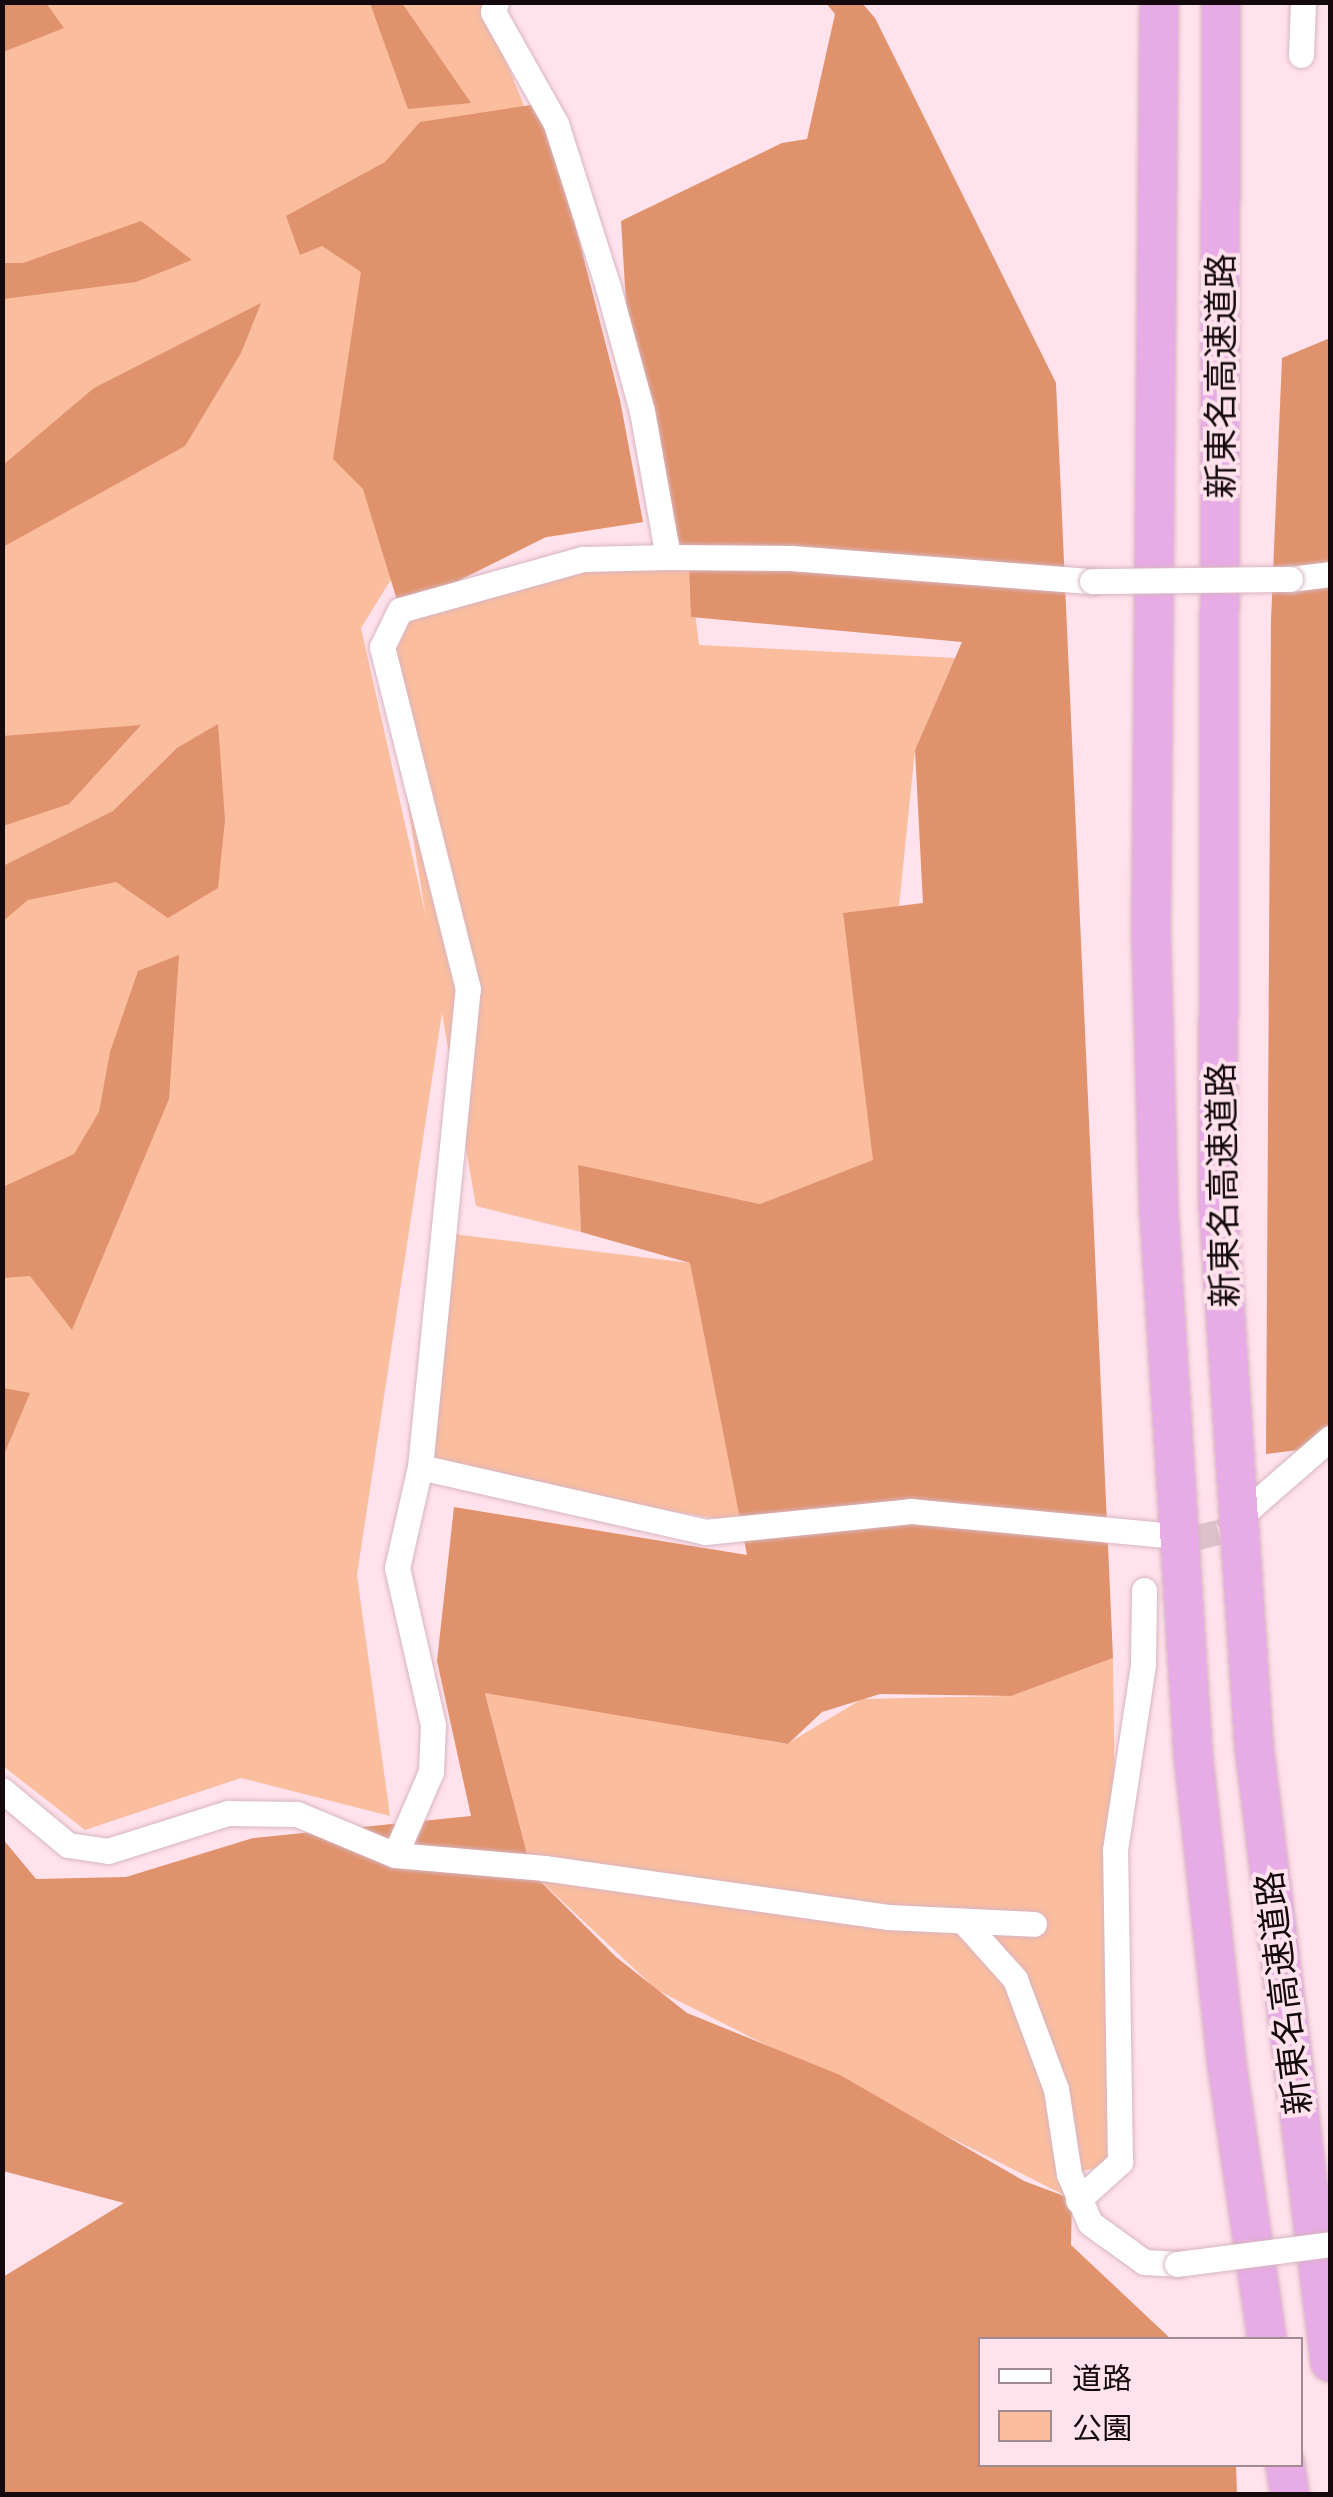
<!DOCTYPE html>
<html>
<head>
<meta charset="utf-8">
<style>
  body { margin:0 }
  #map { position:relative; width:1333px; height:2497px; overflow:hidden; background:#ffe2ec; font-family:Commissioner,"Noto Sans JP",sans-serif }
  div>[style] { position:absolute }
  .green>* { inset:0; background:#fabd9e }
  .forest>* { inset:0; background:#df926b }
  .minor-tunnel>* { height:25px; margin-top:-12.5px; transform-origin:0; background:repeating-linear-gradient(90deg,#dcc1cb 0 25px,transparent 0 37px) }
  .roads { filter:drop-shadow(0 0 2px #d8b5c2) drop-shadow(0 0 2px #d8b5c2) }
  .minor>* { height:25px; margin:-12.5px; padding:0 12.5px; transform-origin:12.5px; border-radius:12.5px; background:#fff }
  .highway>* { height:38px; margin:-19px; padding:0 19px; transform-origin:19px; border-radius:19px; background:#e7abe5 }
  .bridges { filter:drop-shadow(0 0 2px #d8b5c2) drop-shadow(0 0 2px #d8b5c2) }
  .minor-bridge>* { height:25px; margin:-12.5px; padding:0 12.5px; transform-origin:12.5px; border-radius:12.5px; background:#fff }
  span { translate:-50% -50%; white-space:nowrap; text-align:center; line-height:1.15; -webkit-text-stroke:8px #ffe2ec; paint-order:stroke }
  .street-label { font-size:35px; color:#14090d }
  .frame { position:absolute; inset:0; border:5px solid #14090d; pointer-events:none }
  .legend { position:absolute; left:978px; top:2337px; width:325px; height:130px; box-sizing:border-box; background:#ffe2ec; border:2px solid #a18b93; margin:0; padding:12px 18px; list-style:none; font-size:30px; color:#14090d }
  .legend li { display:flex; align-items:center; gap:20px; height:50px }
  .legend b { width:50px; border:2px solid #a18b93 }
</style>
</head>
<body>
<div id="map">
  <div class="green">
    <i style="clip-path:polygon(3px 3px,493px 3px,488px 16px,539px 143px,643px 522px,403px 560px,361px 628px,426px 917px,382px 647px,431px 602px,583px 559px,689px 564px,699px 645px,955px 658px,915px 750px,899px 906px,843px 914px,874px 1160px,760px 1204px,578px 1166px,581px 1232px,476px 1206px,442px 1013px,357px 1575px,390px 1816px,241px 1778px,85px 1830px,3px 1766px)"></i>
    <i style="clip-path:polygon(445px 1233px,690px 1263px,741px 1523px,420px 1467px)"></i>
    <i style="clip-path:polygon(1113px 1658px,1120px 2162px,1070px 2174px,1072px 2199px,657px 1990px,532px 1873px,485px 1692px,787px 1744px,862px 1699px,1011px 1696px)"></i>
  </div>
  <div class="forest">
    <i style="clip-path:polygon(3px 2px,46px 3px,64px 28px,3px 52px)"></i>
    <i style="clip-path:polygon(370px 3px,402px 3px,471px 103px,408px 109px)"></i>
    <i style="clip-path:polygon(826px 3px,862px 3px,875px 18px,1056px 383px,1113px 1658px,1011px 1696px,880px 1694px,822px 1712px,788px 1744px,485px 1693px,532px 1873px,616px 1957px,687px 2013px,840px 2075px,1024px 2181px,1072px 2199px,1071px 2245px,1171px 2339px,981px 2340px,981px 2464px,1236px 2465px,1237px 2494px,3px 2494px,3px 2277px,124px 2203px,3px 2171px,2px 1838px,36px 1879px,126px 1877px,253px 1838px,471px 1816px,437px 1661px,454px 1507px,747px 1555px,690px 1263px,581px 1232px,578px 1165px,760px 1204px,873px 1160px,843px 913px,923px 903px,915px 750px,962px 642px,691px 617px,689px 564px,672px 526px,626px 303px,621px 221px,782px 143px,807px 139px,835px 14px)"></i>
    <i style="clip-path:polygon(544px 103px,620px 400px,643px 522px,546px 537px,400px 610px,363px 489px,333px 459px,361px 272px,322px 246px,300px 255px,286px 216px,385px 162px,420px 122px)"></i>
    <i style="clip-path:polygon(141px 221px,192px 260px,136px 282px,3px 299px,3px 263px,23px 263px)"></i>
    <i style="clip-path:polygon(261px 303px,241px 353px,185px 446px,3px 547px,3px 465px,94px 388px)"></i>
    <i style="clip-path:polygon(1330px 338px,1330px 1446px,1266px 1454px,1271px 621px,1282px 358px)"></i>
    <i style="clip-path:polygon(218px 724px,225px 820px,218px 888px,168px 918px,116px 882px,28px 900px,3px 921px,3px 866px,113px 811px,177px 748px)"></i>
    <i style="clip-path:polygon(141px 725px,69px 804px,3px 826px,3px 736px)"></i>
    <i style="clip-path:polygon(179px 955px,169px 1099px,72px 1330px,30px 1276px,3px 1278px,3px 1187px,74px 1154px,99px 1112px,110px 1052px,138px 971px)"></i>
    <i style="clip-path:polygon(3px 1388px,30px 1393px,3px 1457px,2px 1388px)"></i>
  </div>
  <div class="minor-tunnel">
    <i style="left:1164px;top:1535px;width:30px;rotate:6deg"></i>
    <i style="left:1194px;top:1538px;width:30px;rotate:-14deg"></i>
    <i style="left:1223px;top:1531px;width:29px;rotate:-41deg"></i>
  </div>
  <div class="roads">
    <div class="minor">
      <i style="left:496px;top:2px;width:10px;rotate:107deg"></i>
      <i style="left:493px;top:12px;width:129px;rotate:60.6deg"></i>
      <i style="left:556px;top:124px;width:171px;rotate:72.3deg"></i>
      <i style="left:608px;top:287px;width:129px;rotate:74.7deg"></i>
      <i style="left:642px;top:411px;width:148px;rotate:79.9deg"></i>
      <i style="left:668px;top:557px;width:123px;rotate:0.5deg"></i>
      <i style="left:791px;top:558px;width:302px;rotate:4.4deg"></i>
      <i style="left:1301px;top:55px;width:53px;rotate:-87.8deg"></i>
      <i style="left:1290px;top:579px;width:40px;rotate:-7.1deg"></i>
      <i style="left:420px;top:1467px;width:292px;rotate:12.8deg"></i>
      <i style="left:705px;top:1532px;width:207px;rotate:-5.8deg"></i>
      <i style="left:911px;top:1511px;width:254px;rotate:5.4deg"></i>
      <i style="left:1245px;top:1512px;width:113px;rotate:-41deg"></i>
      <i style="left:2px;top:1790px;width:86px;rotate:39.8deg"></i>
      <i style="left:68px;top:1845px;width:40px;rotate:8.5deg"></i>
      <i style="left:108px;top:1851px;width:126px;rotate:-17.6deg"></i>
      <i style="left:228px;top:1813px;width:69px;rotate:0.8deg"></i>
      <i style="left:297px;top:1814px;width:106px;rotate:22.7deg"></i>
      <i style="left:395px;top:1855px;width:150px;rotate:5deg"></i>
      <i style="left:544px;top:1868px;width:347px;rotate:8.1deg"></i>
      <i style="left:888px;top:1917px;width:146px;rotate:2.7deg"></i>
      <i style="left:395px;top:1855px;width:90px;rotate:-66.6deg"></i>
      <i style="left:431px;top:1772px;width:47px;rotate:-87.6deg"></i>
      <i style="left:433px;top:1725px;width:161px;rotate:-102.9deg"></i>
      <i style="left:397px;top:1568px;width:104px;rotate:-77.2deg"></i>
      <i style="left:420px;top:1467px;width:480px;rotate:-84.3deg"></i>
      <i style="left:468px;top:989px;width:353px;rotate:-104.1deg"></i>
      <i style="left:382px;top:647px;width:41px;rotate:-64.1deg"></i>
      <i style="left:400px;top:610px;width:190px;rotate:-15.6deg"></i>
      <i style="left:583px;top:559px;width:85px;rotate:-1.3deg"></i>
      <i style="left:963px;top:1921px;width:78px;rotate:48.1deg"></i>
      <i style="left:1015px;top:1979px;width:117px;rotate:69.6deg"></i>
      <i style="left:1056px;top:2089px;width:86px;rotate:81.3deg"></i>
      <i style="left:1069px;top:2174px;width:53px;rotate:66.8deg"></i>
      <i style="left:1090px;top:2223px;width:67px;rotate:35.8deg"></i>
      <i style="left:1144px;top:2262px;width:33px;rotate:3deg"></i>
      <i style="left:1078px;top:2200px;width:57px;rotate:-42.1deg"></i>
      <i style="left:1120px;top:2162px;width:312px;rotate:-90.9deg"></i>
      <i style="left:1115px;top:1850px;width:188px;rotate:-81.4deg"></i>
      <i style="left:1143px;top:1664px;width:74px;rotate:-89.2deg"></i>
    </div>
    <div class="highway">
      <i style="left:1159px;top:2px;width:929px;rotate:90.49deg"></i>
      <i style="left:1151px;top:931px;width:281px;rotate:88.4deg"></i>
      <i style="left:1159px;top:1212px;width:542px;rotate:86.4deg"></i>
      <i style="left:1193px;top:1753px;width:314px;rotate:83.8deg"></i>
      <i style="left:1227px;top:2065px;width:278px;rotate:81.7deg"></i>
      <i style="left:1221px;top:2px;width:1201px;rotate:90.14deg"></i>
      <i style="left:1218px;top:1203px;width:544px;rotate:86.21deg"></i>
      <i style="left:1254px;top:1746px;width:621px;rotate:82.97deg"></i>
      <i style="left:1285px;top:2464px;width:30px;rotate:81deg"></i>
    </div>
  </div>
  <div class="bridges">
    <div class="minor-bridge">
      <i style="left:1092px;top:581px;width:198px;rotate:-0.6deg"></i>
      <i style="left:1177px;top:2264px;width:154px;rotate:-7.4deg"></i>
    </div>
  </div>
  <div class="street-label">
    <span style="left:1219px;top:376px;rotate:-90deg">新東名高速道路</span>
    <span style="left:1221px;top:1185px;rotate:-91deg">新東名高速道路</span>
    <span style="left:1282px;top:1993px;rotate:-97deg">新東名高速道路</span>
  </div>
  <div class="frame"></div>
  <ul class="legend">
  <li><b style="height:12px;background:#fff"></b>道路</li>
  <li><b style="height:28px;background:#fabd9e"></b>公園</li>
  </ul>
</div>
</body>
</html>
